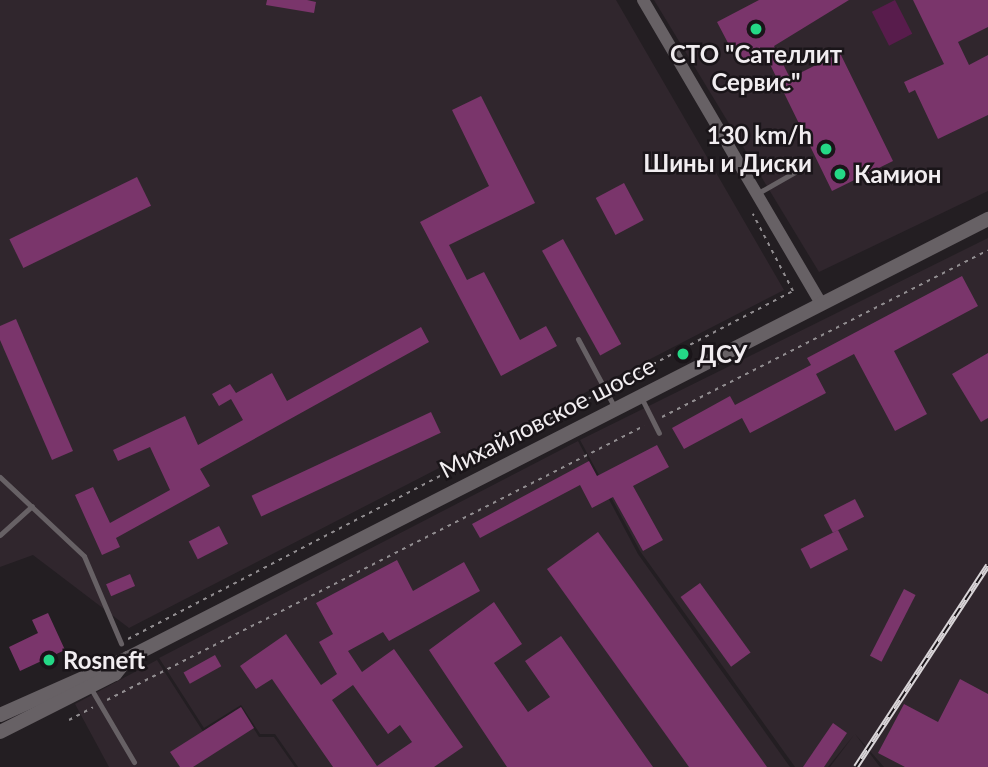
<!DOCTYPE html>
<html>
<head>
<meta charset="utf-8">
<style>
  body { margin:0 }
  #map { position:relative; width:988px; height:767px; overflow:hidden; background:#231e22; font-family:Lato,sans-serif }
  div>[style] { position:absolute }
  .built>* { inset:0; background:#30262d }
  .green>* { inset:0; background:#581c4c; transform-origin:0 0 }
  .building>* { inset:0; background:#7a356b; transform-origin:0 0 }
  .path>* { height:2px; margin-top:-1px; transform-origin:0; background:repeating-linear-gradient(90deg,#918d90 0 3.5px,transparent 0 8.5px) }
  .service>* { height:5px; margin:-2.5px; padding:0 2.5px; transform-origin:2.5px; border-radius:2.5px; background:#676165 }
  .tertiary>* { height:12px; margin:-6px; padding:0 6px; transform-origin:6px; border-radius:6px; background:#676165 }
  .secondary>* { height:14px; margin:-7px; padding:0 7px; transform-origin:7px; border-radius:7px; background:#676165 }
  .rail>* { height:6px; margin-top:-3px; transform-origin:0; background:repeating-linear-gradient(90deg,#1a1519 0 10px,#d9d5d8 0 20px); box-sizing:border-box; border-block:2px solid #d9d5d8 }
  .dots>* { width:19px; height:19px; translate:-50% -50%; box-sizing:border-box; border:4px solid #1a1519; border-radius:50% }
  span { translate:-50% -50%; white-space:nowrap; text-align:center; line-height:1.15; -webkit-text-stroke:5px #1a1519; paint-order:stroke }
  .poi-label { font-size:24px; color:#f1edf0; font-weight:700 }
  .right { translate:-100% -50%; text-align:right }
  .left { translate:0 -50%; text-align:left }
  .street-label { font-size:24px; color:#f1edf0 }
</style>
</head>
<body>
<div id="map">
  <div class="built">
    <i style="clip-path:polygon(0 0,616px 0,784px 290px,129px 628px,33px 555px,0 567px)"></i>
    <i style="clip-path:polygon(654px 0,988px 0,988px 191px,819px 272px)"></i>
    <i style="clip-path:polygon(988px 238px,988px 767px,884px 767px,855px 734px,880px 767px,830px 767px,854px 735px,828px 767px,795px 767px,640px 551px,580px 440px)"></i>
    <i style="clip-path:polygon(578px 441px,638px 554px,790px 767px,298px 767px,275px 734px,260px 734px,241px 705px,204px 728px,159px 658px)"></i>
    <i style="clip-path:polygon(157px 660px,204px 733px,241px 708px,259px 737px,274px 737px,295px 767px,109px 767px,75px 704px)"></i>
  </div>
  <div class="green">
    <i style="left:895px;top:0;width:38px;height:26px;rotate:63deg"></i>
  </div>
  <div class="building">
    <i style="clip-path:polygon(267px 0,307px 0,316px 2px,314px 13px,266px 5px)"></i>
    <i style="clip-path:polygon(759px 0,849px 0,774px 46px,790px 78px,840px 53px,893px 161px,832px 191px,764px 52px,738px 62px,717px 22px)"></i>
    <i style="clip-path:polygon(913px 0,988px 0,988px 27px,958px 42px,969px 65px,988px 55px,988px 115px,938px 139px,915px 90px,909px 93px,904px 82px,944px 64px)"></i>
    <i style="clip-path:polygon(481px 96px,535px 203px,449px 245px,467px 280px,484px 272px,520px 340px,546px 326px,557px 346px,501px 376px,420px 222px,489px 186px,452px 110px)"></i>
    <i style="left:137px;top:177px;width:32px;height:142px;rotate:64deg"></i>
    <i style="left:624px;top:183px;width:42px;height:32px;rotate:62deg"></i>
    <i style="left:563px;top:239px;width:120px;height:24px;rotate:61deg"></i>
    <i style="clip-path:polygon(962px 276px,978px 306px,894px 351px,927px 414px,895px 431px,854px 354px,816px 374px,826px 393px,750px 433px,742px 418px,684px 449px,672px 428px,730px 396px,735px 405px,811px 365px,807px 358px)"></i>
    <i style="clip-path:polygon(16px 319px,73px 451px,52px 460px,0 340px,0 326px)"></i>
    <i style="clip-path:polygon(421px 327px,429px 342px,200px 469px,210px 486px,116px 538px,120px 547px,102px 555px,75px 495px,93px 487px,110px 523px,170px 490px,150px 447px,118px 461px,113px 450px,185px 416px,198px 445px,243px 420px,231px 399px,219px 406px,212px 394px,230px 384px,236px 393px,272px 373px,287px 401px)"></i>
    <i style="clip-path:polygon(988px 353px,988px 418px,981px 422px,952px 374px)"></i>
    <i style="left:431px;top:412px;width:23px;height:198px;rotate:65deg"></i>
    <i style="clip-path:polygon(657px 445px,669px 467px,633px 486px,663px 540px,643px 551px,613px 497px,592px 508px,580px 485px,480px 538px,472px 524px,589px 461px,597px 476px)"></i>
    <i style="left:855px;top:499px;width:20px;height:35px;rotate:63deg"></i>
    <i style="left:219px;top:526px;width:20px;height:34px;rotate:63deg"></i>
    <i style="left:838px;top:530px;width:22px;height:42px;rotate:63deg"></i>
    <i style="clip-path:polygon(598px 532px,767px 767px,689px 767px,547px 569px)"></i>
    <i style="clip-path:polygon(evenodd,397px 560px,413px 591px,464px 562px,480px 591px,389px 641px,383px 632px,348px 651px,362px 672px,394px 649px,463px 747px,434px 767px,333px 767px,272px 679px,256px 689px,240px 666px,286px 634px,321px 685px,337px 674px,319px 642px,333px 634px,316px 603px,397px 560px,353px 685px,388px 734px,400px 725px,412px 742px,377px 766px,332px 700px,353px 685px)"></i>
    <i style="left:130px;top:574px;width:13px;height:26px;rotate:67deg"></i>
    <i style="left:700px;top:583px;width:86px;height:24px;rotate:54deg"></i>
    <i style="left:904px;top:589px;width:13px;height:75px;rotate:27deg"></i>
    <i style="clip-path:polygon(494px 602px,522px 644px,494px 663px,528px 712px,550px 697px,525px 661px,561px 636px,653px 767px,507px 767px,429px 650px)"></i>
    <i style="clip-path:polygon(48px 613px,65px 650px,20px 671px,9px 647px,38px 633px,32px 620px)"></i>
    <i style="left:215px;top:655px;width:13px;height:36px;rotate:61deg"></i>
    <i style="clip-path:polygon(960px 679px,988px 694px,988px 767px,905px 767px,878px 753px,904px 704px,938px 722px)"></i>
    <i style="clip-path:polygon(241px 707px,254px 728px,193px 767px,180px 767px,170px 752px)"></i>
    <i style="clip-path:polygon(833px 723px,847px 733px,824px 767px,803px 767px)"></i>
  </div>
  <div class="path">
    <i style="left:615px;top:384px;width:201px;rotate:-27.6deg"></i>
    <i style="left:793px;top:291px;width:87px;rotate:-117.5deg"></i>
    <i style="left:662px;top:417px;width:366px;rotate:-27.1deg"></i>
    <i style="left:128px;top:639px;width:529px;rotate:-27.58deg"></i>
    <i style="left:107px;top:700px;width:603px;rotate:-27.03deg"></i>
    <i style="left:69px;top:720px;width:27px;rotate:-28deg"></i>
  </div>
  <div class="service">
    <i style="left:758px;top:193px;width:48px;rotate:-29.7deg"></i>
    <i style="left:578px;top:339px;width:78px;rotate:61.8deg"></i>
    <i style="left:641px;top:397px;width:40px;rotate:63.4deg"></i>
    <i style="left:0;top:477px;width:115px;rotate:43.2deg"></i>
    <i style="left:84px;top:556px;width:95px;rotate:67deg"></i>
    <i style="left:0;top:535px;width:43px;rotate:-42.2deg"></i>
    <i style="left:90px;top:687px;width:87px;rotate:59.6deg"></i>
  </div>
  <div class="tertiary">
    <i style="left:643px;top:0;width:350px;rotate:59.6deg"></i>
  </div>
  <div class="secondary">
    <i style="left:0;top:715px;width:140px;rotate:-24deg"></i>
    <i style="left:128px;top:658px;width:966px;rotate:-27.04deg"></i>
    <i style="left:0;top:732px;width:129px;rotate:-26.8deg"></i>
    <i style="left:115px;top:674px;width:21px;rotate:-51deg"></i>
  </div>
  <div class="rail">
    <i style="left:856px;top:767px;width:241px;rotate:-56.8deg"></i>
  </div>
  <div class="dots">
    <i style="left:756px;top:29px;background:#24d886"></i>
    <i style="left:826px;top:149px;background:#24d886"></i>
    <i style="left:840px;top:174px;background:#24d886"></i>
    <i style="left:683px;top:354px;background:#24d886"></i>
    <i style="left:49px;top:660px;background:#24d886"></i>
  </div>
  <div class="poi-label">
    <span style="left:756px;top:68px">СТО "Сателлит<br>Сервис"</span>
    <span class="right" style="left:812px;top:149px">130 km/h<br>Шины и Диски</span>
    <span class="left" style="left:854px;top:174px">Камион</span>
    <span class="left" style="left:697px;top:354px">ДСУ</span>
    <span class="left" style="left:63px;top:660px">Rosneft</span>
  </div>
  <div class="street-label">
    <span style="left:547px;top:417px;rotate:-27deg">Михайловское шоссе</span>
  </div>
</div>
</body>
</html>
